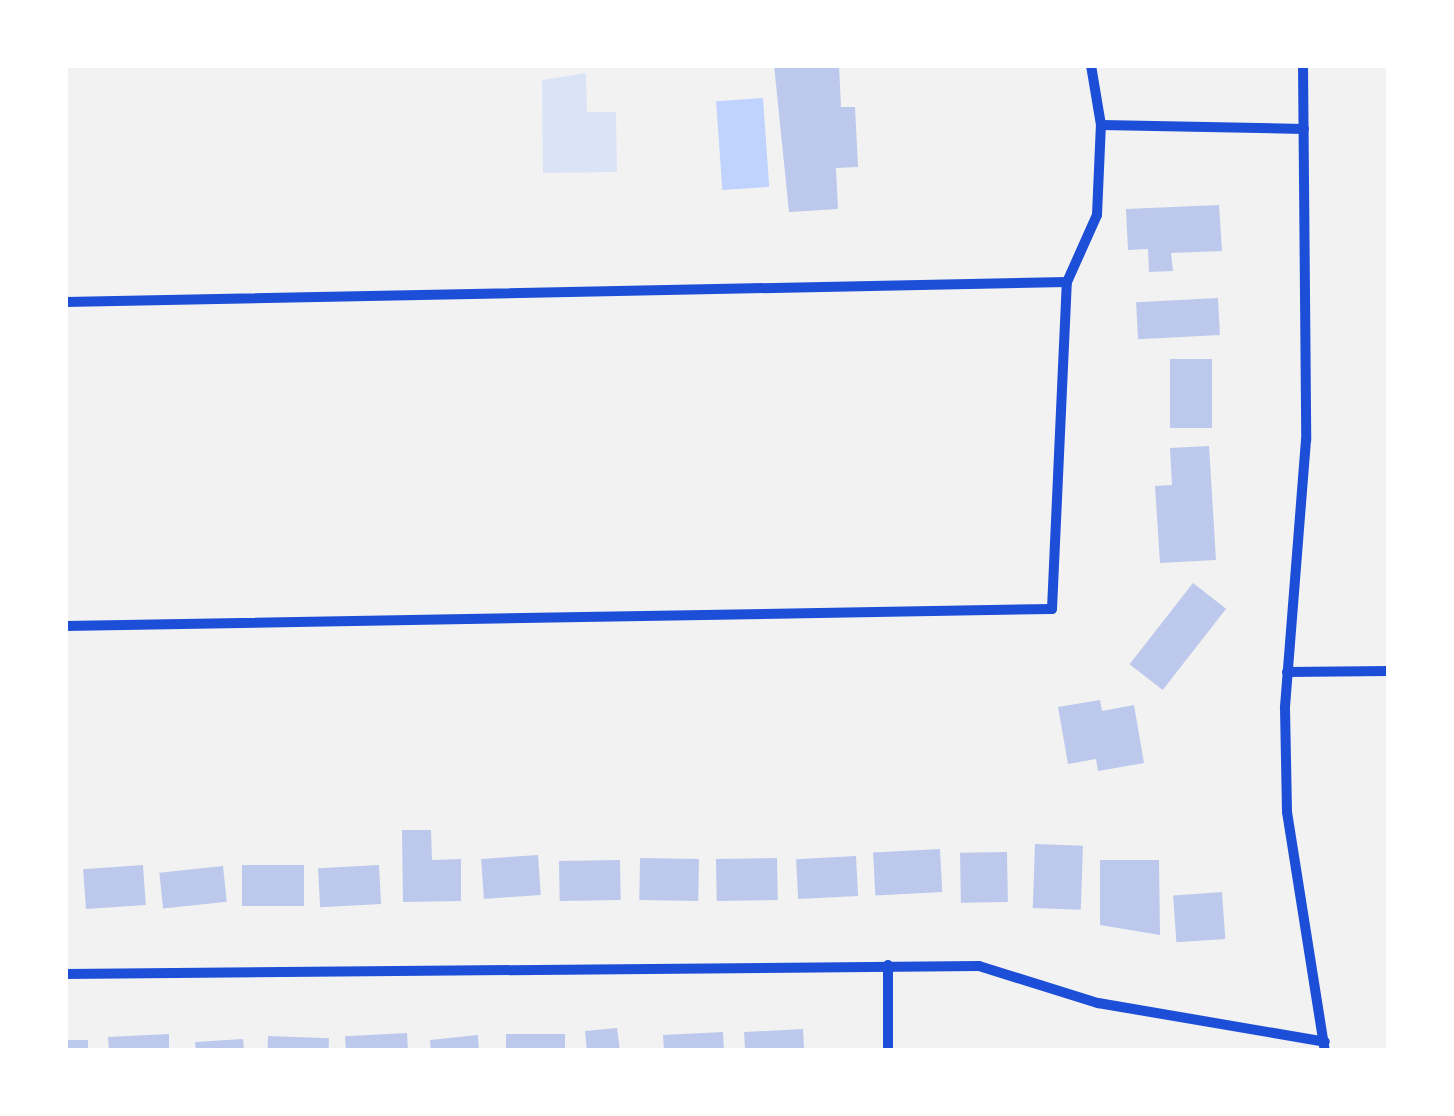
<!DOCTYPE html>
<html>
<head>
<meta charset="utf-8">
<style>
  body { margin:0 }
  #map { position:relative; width:1454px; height:1116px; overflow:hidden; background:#f2f2f2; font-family:Overpass,sans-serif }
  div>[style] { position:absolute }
  .green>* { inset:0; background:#dbe4f7 }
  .water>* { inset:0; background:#bfd3fe; transform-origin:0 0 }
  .building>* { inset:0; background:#bdc9ec; transform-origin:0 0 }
  .minor>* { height:10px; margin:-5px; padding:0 5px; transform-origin:5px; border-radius:5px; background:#1d4ed8 }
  span { translate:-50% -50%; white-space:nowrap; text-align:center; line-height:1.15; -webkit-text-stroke:9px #fff; paint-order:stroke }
  .frame { position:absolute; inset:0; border:68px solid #fff; pointer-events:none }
</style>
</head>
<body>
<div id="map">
  <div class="green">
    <i style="clip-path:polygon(586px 73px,587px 112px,616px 112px,617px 172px,543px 173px,542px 80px)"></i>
  </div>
  <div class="water">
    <i style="left:763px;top:98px;width:89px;height:47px;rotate:86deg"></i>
  </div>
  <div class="building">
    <i style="clip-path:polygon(774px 65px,839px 65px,841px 107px,855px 107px,858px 167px,836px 168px,838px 209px,789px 212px)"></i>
    <i style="clip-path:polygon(1219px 205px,1222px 251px,1171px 253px,1173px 271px,1149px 272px,1148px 249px,1128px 250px,1126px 209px)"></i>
    <i style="left:1218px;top:298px;width:37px;height:82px;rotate:87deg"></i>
    <i style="left:1170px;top:359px;width:42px;height:69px"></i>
    <i style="clip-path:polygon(1209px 446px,1216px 560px,1160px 563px,1155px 486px,1172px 485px,1170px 448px)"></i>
    <i style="left:1193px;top:583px;width:42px;height:103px;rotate:38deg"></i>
    <i style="clip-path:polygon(1100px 700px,1102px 711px,1134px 705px,1144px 763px,1098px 771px,1096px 759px,1068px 764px,1058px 707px)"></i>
    <i style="clip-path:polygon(402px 830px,431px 830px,432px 860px,461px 859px,461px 901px,403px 902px)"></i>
    <i style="left:1035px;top:844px;width:48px;height:64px;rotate:2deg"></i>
    <i style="left:940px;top:849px;width:43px;height:67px;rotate:87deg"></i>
    <i style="left:1007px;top:852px;width:50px;height:47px;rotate:89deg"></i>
    <i style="left:538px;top:855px;width:40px;height:57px;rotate:86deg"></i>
    <i style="left:856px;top:856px;width:40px;height:60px;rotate:87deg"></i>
    <i style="left:640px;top:858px;width:59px;height:42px;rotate:1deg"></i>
    <i style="left:777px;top:858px;width:42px;height:61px;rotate:89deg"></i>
    <i style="left:620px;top:860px;width:40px;height:61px;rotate:89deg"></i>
    <i style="clip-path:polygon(1100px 860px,1159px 860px,1160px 935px,1100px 925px)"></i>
    <i style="left:143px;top:865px;width:40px;height:60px;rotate:86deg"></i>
    <i style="left:304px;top:865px;width:41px;height:62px;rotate:90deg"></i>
    <i style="left:379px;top:865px;width:39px;height:61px;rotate:87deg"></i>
    <i style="left:223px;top:866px;width:36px;height:64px;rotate:84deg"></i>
    <i style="left:1222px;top:892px;width:47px;height:49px;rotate:86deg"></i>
    <i style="clip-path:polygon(617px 1028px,620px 1051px,587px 1051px,585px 1031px)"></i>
    <i style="left:803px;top:1029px;width:22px;height:59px;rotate:87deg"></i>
    <i style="clip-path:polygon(723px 1032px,724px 1051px,664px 1051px,663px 1035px)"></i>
    <i style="left:407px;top:1033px;width:18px;height:62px;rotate:87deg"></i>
    <i style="clip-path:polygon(169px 1034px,169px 1051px,109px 1051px,108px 1037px)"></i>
    <i style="left:506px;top:1034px;width:59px;height:17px"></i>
    <i style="clip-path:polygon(478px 1035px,479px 1051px,431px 1051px,430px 1040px)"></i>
    <i style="left:268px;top:1036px;width:61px;height:15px;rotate:2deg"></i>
    <i style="clip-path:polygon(243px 1039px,244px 1051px,196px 1051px,195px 1042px)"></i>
    <i style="left:65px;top:1040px;width:23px;height:11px"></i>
  </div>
  <div class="minor">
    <i style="left:1303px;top:65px;width:375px;rotate:89.5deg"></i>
    <i style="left:1306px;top:440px;width:269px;rotate:94.5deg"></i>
    <i style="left:1285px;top:708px;width:104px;rotate:88.9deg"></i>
    <i style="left:1287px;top:812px;width:242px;rotate:81deg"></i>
    <i style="left:1101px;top:125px;width:203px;rotate:1.1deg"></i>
    <i style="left:65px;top:302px;width:1002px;rotate:-1.14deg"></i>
    <i style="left:65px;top:626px;width:987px;rotate:-0.99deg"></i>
    <i style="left:1052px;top:609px;width:327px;rotate:-87.4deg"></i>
    <i style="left:1067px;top:282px;width:73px;rotate:-65.9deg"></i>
    <i style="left:1097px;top:215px;width:90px;rotate:-87.5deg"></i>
    <i style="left:1101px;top:125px;width:61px;rotate:-99.5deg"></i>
    <i style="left:1287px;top:672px;width:102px;rotate:-0.6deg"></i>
    <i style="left:65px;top:974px;width:914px;rotate:-0.5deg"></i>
    <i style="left:979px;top:966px;width:125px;rotate:17.3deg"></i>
    <i style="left:1098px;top:1003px;width:230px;rotate:9.7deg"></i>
    <i style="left:888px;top:1051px;width:86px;rotate:-90deg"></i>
  </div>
  <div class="frame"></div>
</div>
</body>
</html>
